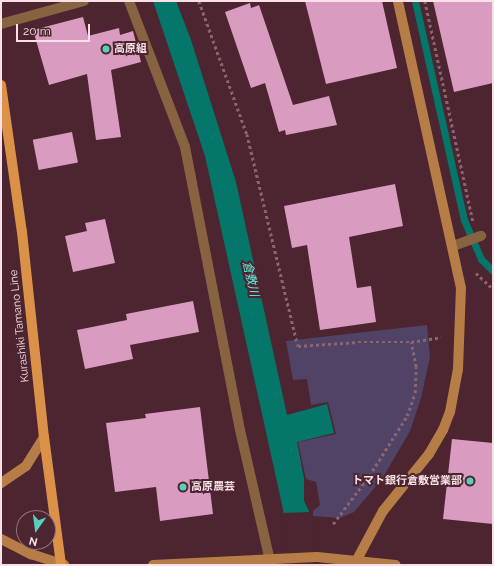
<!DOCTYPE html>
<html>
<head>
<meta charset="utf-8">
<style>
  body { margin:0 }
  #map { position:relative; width:494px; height:566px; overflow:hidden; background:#4c2530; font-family:Raleway,"Noto Sans JP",sans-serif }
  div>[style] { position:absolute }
  .green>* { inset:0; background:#514366 }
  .water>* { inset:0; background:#05766a }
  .pier>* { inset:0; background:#4c2530 }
  .stream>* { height:7px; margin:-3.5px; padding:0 3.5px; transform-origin:3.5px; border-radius:3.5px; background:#05766a }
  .building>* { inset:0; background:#da9bc1; transform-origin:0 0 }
  .path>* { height:2.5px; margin-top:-1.25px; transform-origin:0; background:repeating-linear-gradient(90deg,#88656f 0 3px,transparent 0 6px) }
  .street>* { height:10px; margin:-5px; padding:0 5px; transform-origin:5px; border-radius:5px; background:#886342 }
  .secondary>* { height:10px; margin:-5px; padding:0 5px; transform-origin:5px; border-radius:5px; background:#b77d46 }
  .primary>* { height:10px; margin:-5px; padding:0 5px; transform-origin:5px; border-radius:5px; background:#db9147 }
  .dots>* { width:11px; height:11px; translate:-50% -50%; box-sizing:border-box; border:2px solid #4c2530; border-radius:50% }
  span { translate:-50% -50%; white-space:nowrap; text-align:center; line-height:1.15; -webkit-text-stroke:4px #4c2530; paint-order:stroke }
  .poi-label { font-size:11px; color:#fbe1e7; font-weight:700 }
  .left { translate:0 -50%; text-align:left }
  .right { translate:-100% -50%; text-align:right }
  .street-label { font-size:11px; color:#fbe1e7 }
  .water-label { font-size:12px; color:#68ecd9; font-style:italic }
  .frame { position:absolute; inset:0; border:2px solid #fbe1e7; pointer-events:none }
  .north { position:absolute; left:16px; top:510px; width:40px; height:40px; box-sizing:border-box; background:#4c2530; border:1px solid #927079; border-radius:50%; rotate:194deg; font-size:11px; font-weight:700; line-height:16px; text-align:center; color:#fbe1e7 }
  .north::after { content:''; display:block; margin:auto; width:14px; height:18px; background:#5acebd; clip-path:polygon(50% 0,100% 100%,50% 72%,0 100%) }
  .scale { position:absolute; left:16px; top:24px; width:74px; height:18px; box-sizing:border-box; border:2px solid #fbe1e7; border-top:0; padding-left:5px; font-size:12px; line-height:14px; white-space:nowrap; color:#fbe1e7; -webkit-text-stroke:3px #4c2530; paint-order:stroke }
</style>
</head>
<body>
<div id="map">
  <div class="green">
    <i style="clip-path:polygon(427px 325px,430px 357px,421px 398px,410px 431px,382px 479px,354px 512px,340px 518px,313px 516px,313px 511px,320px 505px,316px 482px,306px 479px,298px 442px,336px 434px,328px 402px,311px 405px,307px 379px,293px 380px,286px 341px)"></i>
  </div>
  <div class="water">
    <i style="clip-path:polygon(153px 1px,176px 1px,191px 40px,236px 182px,287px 415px,327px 404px,334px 433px,297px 442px,304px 478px,304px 501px,309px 511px,317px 565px,289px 565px,283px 509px,205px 156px)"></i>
  </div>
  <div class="pier">
    <i style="clip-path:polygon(311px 512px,319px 565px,287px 565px,281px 513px)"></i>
  </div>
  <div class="stream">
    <i style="left:415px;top:1px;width:224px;rotate:77.4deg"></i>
    <i style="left:464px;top:220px;width:43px;rotate:66.4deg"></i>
    <i style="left:481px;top:259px;width:17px;rotate:45deg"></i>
  </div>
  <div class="building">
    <i style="clip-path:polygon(305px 1px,382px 1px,397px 68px,326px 84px)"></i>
    <i style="clip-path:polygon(433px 1px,493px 1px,493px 83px,454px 92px)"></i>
    <i style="clip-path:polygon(250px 3px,251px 8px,259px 5px,293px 105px,329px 96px,337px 125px,286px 135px,285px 130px,279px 132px,265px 83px,251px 88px,225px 12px)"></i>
    <i style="clip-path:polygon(83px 17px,88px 36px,119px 28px,120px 35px,133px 31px,141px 62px,111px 70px,121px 137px,96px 140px,87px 74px,49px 85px,33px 30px)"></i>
    <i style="left:72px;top:132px;width:31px;height:40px;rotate:79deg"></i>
    <i style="clip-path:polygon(395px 184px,403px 226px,349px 237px,357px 288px,371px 286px,376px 322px,320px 330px,307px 245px,292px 248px,284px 206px)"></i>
    <i style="clip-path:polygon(105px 219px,115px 263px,73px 272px,65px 236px,87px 231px,85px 223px)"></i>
    <i style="clip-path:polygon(193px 301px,199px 332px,130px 345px,133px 359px,85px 369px,77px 330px,127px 320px,126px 314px)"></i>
    <i style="clip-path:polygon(200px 407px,213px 514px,160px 521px,156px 487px,115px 492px,106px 423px,146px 418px,145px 414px)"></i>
    <i style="clip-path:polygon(452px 439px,493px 443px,493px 524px,443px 519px)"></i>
  </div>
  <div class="path">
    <i style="left:199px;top:1px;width:141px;rotate:70.2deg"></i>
    <i style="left:247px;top:134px;width:218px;rotate:76.5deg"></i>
    <i style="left:298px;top:346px;width:60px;rotate:-3.8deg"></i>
    <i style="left:358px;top:342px;width:53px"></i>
    <i style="left:425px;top:1px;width:225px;rotate:77.7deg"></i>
    <i style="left:476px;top:273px;width:23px;rotate:43deg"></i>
    <i style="left:333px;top:524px;width:60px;rotate:-53.1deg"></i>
    <i style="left:369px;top:476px;width:71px;rotate:-57.7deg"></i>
    <i style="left:407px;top:416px;width:24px;rotate:-71deg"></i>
    <i style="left:415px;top:393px;width:26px;rotate:-88deg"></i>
    <i style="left:416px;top:367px;width:25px;rotate:-101deg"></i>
    <i style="left:411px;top:342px;width:30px;rotate:-9deg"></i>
  </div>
  <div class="street">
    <i style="left:129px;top:1px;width:156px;rotate:69deg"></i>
    <i style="left:185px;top:147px;width:288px;rotate:79deg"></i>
    <i style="left:240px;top:430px;width:139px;rotate:77.1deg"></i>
    <i style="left:1px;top:24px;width:86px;rotate:-15.5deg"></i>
    <i style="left:453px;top:246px;width:30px;rotate:-20deg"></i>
  </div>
  <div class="secondary">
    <i style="left:1px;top:483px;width:30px;rotate:-34deg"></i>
    <i style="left:26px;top:466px;width:34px;rotate:-58deg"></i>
    <i style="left:1px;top:539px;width:34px;rotate:27deg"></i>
    <i style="left:31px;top:554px;width:35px;rotate:18deg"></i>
    <i style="left:153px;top:565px;width:164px;rotate:-2.8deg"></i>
    <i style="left:317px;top:557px;width:79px;rotate:5.8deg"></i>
    <i style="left:354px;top:565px;width:61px;rotate:-61.8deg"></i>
    <i style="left:383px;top:511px;width:73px;rotate:-51.1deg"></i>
    <i style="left:429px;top:454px;width:28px;rotate:-60deg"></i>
    <i style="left:443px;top:430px;width:19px;rotate:-69deg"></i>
    <i style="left:450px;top:412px;width:44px;rotate:-79.5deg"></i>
    <i style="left:458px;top:369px;width:81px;rotate:-87.9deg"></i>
    <i style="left:461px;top:288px;width:294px;rotate:-102.4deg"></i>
  </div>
  <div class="primary">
    <i style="left:1px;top:85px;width:148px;rotate:81.9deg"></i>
    <i style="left:22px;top:232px;width:206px;rotate:83.9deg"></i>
    <i style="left:44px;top:437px;width:129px;rotate:82.4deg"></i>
  </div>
  <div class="dots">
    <i style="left:106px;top:49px;background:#5acebd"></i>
    <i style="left:470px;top:481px;background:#5acebd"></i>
    <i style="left:183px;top:487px;background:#5acebd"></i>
  </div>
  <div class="poi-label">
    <span class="left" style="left:114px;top:49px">高原組</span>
    <span class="right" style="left:462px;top:481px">トマト銀行倉敷営業部</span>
    <span class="left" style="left:191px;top:487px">高原農芸</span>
  </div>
  <div class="street-label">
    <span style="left:20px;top:326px;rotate:-96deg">Kurashiki Tamano Line</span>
  </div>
  <div class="water-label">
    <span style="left:250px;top:279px;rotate:77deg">倉敷川</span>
  </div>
  <div class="frame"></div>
  <div class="north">N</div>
  <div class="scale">20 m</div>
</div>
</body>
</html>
